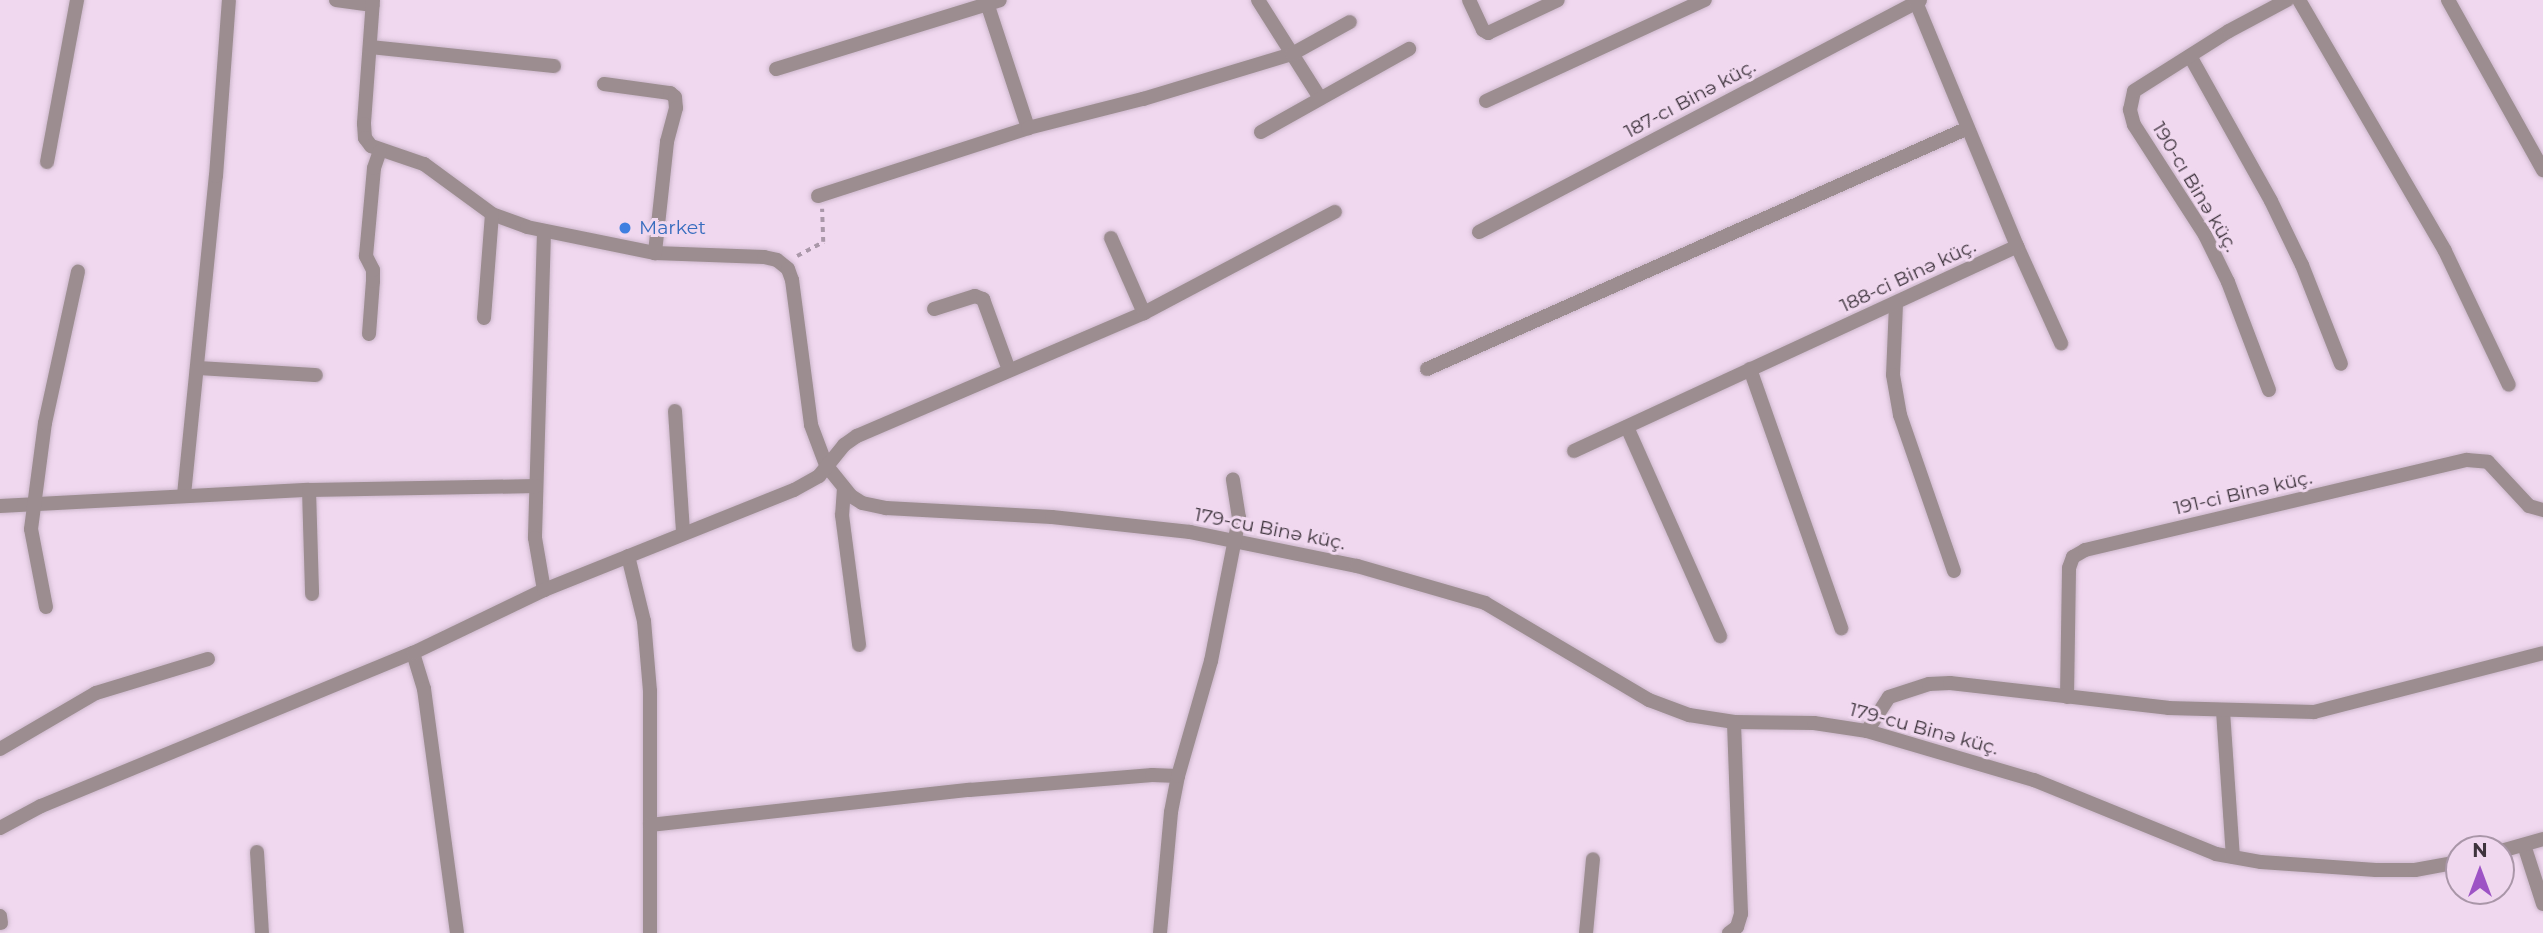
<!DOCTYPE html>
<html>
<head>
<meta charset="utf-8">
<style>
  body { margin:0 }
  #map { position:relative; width:2543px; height:933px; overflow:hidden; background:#f0d8ef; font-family:Montserrat,sans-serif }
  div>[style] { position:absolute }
  .path>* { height:3.5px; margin-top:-1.75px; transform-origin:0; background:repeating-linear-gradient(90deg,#aa98a9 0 5px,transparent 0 10px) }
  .roads { filter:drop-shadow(0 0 2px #ccb7cb) drop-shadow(0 0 2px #ccb7cb) }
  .street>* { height:14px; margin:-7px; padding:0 7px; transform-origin:7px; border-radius:7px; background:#9c8d90 }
  .dots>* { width:19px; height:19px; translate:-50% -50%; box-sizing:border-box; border:4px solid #f0d8ef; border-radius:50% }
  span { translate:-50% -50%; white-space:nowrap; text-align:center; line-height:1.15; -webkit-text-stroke:6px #f0d8ef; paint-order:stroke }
  .street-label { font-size:19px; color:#3e343d }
  .shop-label { font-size:19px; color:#366cbe }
  .left { translate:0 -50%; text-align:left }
  .north { position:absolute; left:2445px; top:835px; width:70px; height:70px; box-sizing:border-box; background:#f0d8ef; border:2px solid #a996a8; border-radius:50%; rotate:0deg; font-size:19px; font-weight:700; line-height:28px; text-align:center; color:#3e343d }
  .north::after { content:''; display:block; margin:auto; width:24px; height:32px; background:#9d53c5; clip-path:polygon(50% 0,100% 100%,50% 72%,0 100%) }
</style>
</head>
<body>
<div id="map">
  <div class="path">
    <i style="left:797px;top:256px;width:30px;rotate:-28deg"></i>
    <i style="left:823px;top:242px;width:33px;rotate:-92deg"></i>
  </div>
  <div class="roads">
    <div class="street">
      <i style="left:336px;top:0;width:37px;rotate:8deg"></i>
      <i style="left:373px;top:0;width:124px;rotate:94.2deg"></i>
      <i style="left:364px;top:124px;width:14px;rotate:86deg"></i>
      <i style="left:365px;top:138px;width:10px;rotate:53deg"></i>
      <i style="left:371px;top:146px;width:56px;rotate:18.8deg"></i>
      <i style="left:424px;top:164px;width:84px;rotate:36.3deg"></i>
      <i style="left:492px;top:214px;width:37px;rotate:20deg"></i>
      <i style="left:527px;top:227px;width:131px;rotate:11.5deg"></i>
      <i style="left:655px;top:253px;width:109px;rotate:2.1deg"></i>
      <i style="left:764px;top:257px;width:13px;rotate:13deg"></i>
      <i style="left:777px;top:260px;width:14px;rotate:39deg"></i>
      <i style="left:788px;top:269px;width:12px;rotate:70deg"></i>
      <i style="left:792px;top:280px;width:146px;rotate:82.5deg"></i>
      <i style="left:811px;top:425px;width:43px;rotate:69.4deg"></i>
      <i style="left:826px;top:465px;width:40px;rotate:51deg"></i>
      <i style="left:851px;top:496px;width:13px;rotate:32deg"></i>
      <i style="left:862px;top:503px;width:25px;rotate:12deg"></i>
      <i style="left:886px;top:508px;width:166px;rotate:3.1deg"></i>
      <i style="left:1052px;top:517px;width:139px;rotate:6.2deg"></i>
      <i style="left:1190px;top:532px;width:170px;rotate:11.5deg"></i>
      <i style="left:1357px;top:566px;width:133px;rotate:16.1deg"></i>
      <i style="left:1485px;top:603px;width:191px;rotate:30.6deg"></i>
      <i style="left:1649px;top:700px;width:43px;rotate:20.6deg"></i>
      <i style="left:1689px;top:715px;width:46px;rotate:8.8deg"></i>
      <i style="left:1734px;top:722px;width:80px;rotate:0.7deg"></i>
      <i style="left:1814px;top:723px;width:54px;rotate:8.6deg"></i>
      <i style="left:1867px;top:731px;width:174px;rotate:16.4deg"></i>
      <i style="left:2034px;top:780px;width:196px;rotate:22.1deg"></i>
      <i style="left:2216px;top:854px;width:46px;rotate:10.1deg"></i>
      <i style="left:2261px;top:862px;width:115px;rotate:4deg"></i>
      <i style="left:2376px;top:870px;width:39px"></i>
      <i style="left:2415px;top:870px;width:45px;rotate:-10.3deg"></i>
      <i style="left:986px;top:0;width:135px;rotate:71.8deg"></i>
      <i style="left:1258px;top:0;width:116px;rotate:57.7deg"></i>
      <i style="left:1469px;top:0;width:33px;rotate:65deg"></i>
      <i style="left:1483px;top:30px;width:6px;rotate:31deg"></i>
      <i style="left:1488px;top:33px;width:77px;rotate:-25.2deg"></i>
      <i style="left:2299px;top:0;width:290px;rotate:59.8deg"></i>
      <i style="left:2445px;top:251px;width:148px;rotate:64.5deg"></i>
      <i style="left:2448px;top:0;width:195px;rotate:60.8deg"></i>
      <i style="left:370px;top:47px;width:185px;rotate:5.9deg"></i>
      <i style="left:2190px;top:56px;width:166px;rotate:60.8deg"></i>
      <i style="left:2271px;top:201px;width:71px;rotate:64.2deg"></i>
      <i style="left:2302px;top:265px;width:106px;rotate:68.5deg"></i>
      <i style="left:776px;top:69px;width:234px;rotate:-17.1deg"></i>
      <i style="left:604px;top:84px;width:67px;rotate:7.8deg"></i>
      <i style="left:670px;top:93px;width:6px;rotate:39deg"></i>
      <i style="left:675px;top:97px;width:11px;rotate:85deg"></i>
      <i style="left:676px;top:108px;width:35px;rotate:105deg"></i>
      <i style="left:667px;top:142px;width:112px;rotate:96.2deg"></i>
      <i style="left:1486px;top:101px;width:241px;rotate:-24.8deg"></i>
      <i style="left:1261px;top:132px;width:170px;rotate:-29.3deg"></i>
      <i style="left:47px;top:162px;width:165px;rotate:-79.5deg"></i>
      <i style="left:818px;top:196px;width:221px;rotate:-17.9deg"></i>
      <i style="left:1028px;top:128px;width:119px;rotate:-14.2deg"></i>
      <i style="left:1143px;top:99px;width:156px;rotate:-16.8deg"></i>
      <i style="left:1292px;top:54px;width:66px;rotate:-28.9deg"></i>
      <i style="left:544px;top:232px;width:306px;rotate:91.7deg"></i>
      <i style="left:535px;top:538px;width:53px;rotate:80.2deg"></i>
      <i style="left:1479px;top:232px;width:498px;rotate:-27.7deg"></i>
      <i style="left:1111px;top:238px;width:82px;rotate:66.3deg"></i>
      <i style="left:2017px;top:246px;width:107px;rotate:65.6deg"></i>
      <i style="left:1896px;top:304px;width:71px;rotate:92.4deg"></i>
      <i style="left:1893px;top:375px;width:41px;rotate:80.1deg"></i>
      <i style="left:1900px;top:415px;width:165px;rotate:70.9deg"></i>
      <i style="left:934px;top:309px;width:43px;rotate:-17.6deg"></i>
      <i style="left:975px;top:296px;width:9px;rotate:21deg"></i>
      <i style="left:983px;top:299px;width:76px;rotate:69.9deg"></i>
      <i style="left:484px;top:318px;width:104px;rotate:-85.6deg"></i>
      <i style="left:369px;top:334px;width:53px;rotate:-85.7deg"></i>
      <i style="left:373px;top:281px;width:11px;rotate:-90deg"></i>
      <i style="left:373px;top:270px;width:16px;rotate:-117deg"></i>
      <i style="left:366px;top:256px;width:88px;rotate:-84.8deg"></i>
      <i style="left:374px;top:168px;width:18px;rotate:-71deg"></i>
      <i style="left:197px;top:368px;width:119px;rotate:3.4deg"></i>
      <i style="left:1427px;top:369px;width:592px;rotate:-24.01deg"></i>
      <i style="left:1750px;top:369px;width:275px;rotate:70.6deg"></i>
      <i style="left:2269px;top:390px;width:116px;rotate:-110.8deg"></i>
      <i style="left:2228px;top:282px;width:52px;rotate:-116.1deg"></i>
      <i style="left:2205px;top:235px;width:131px;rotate:-122.8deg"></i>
      <i style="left:2134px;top:125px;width:16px;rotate:-105deg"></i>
      <i style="left:2130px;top:110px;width:19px;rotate:-78deg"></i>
      <i style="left:2134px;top:91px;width:112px;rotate:-32.3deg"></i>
      <i style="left:2229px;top:31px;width:66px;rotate:-28.1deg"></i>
      <i style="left:675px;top:411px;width:122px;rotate:86.2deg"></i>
      <i style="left:1627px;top:427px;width:229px;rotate:66deg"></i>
      <i style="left:1574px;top:451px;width:488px;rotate:-24.8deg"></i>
      <i style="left:2017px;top:246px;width:264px;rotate:-112.5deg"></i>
      <i style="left:844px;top:488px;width:27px;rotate:94deg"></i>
      <i style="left:842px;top:515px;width:131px;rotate:82.5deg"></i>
      <i style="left:309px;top:490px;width:104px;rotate:88.3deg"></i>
      <i style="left:184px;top:495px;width:321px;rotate:-84.3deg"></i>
      <i style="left:216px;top:176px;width:176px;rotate:-85.8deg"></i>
      <i style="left:0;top:506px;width:309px;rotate:-3deg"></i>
      <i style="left:309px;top:490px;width:227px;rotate:-1deg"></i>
      <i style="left:628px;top:556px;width:67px;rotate:76.2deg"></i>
      <i style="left:644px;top:621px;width:70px;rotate:85.1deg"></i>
      <i style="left:650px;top:691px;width:242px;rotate:90deg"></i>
      <i style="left:46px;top:607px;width:79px;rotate:-100.9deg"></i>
      <i style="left:31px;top:529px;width:107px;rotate:-82.5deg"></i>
      <i style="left:45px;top:423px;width:155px;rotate:-77.7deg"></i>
      <i style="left:413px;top:653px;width:38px;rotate:73deg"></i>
      <i style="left:424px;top:689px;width:246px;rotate:82.3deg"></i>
      <i style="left:2067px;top:697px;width:129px;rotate:-89.1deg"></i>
      <i style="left:2069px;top:568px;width:12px;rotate:-70deg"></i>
      <i style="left:2073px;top:557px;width:14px;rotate:-30deg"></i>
      <i style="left:2085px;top:550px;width:392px;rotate:-13.3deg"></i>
      <i style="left:2467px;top:460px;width:21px;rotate:5deg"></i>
      <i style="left:2488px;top:462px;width:60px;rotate:47deg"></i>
      <i style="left:2529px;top:506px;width:15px;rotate:16deg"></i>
      <i style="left:2223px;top:711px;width:146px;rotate:86.1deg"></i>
      <i style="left:1867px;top:731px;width:40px;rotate:-57.1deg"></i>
      <i style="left:1889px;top:697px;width:42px;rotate:-18deg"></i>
      <i style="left:1929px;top:684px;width:21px;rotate:-3deg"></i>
      <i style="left:1950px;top:683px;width:219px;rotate:6.5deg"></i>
      <i style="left:2168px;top:708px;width:146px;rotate:1.6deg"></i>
      <i style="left:2314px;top:712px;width:236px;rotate:-14.4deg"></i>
      <i style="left:0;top:749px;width:111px;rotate:-30.3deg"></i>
      <i style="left:96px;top:693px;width:117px;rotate:-16.9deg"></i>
      <i style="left:650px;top:825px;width:321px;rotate:-6.3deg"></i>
      <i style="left:969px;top:790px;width:184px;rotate:-4.7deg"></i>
      <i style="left:1152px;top:775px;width:26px;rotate:2deg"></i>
      <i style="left:0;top:828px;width:47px;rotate:-28.2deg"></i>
      <i style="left:41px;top:806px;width:402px;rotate:-22.4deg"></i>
      <i style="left:413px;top:653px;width:145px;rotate:-25.7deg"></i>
      <i style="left:544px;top:590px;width:269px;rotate:-21.8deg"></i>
      <i style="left:794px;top:490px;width:29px;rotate:-29deg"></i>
      <i style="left:819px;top:476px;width:40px;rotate:-51deg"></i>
      <i style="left:844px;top:445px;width:16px;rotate:-35deg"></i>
      <i style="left:857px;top:436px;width:312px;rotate:-23.2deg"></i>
      <i style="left:1144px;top:313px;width:216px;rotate:-27.9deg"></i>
      <i style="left:2524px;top:845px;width:62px;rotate:72.1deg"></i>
      <i style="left:2501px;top:851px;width:44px;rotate:-15.9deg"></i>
      <i style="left:257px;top:852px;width:81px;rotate:86.5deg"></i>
      <i style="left:0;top:916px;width:7px;rotate:82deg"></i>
      <i style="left:1160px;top:933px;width:121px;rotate:-84.8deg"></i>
      <i style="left:1171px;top:812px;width:37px;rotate:-79deg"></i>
      <i style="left:1178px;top:776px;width:120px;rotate:-74deg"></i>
      <i style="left:1211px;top:661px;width:146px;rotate:-78.9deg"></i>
      <i style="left:1239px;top:518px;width:39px;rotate:-99deg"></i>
      <i style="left:1586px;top:933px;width:74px;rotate:-84.6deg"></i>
      <i style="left:1729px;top:933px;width:10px;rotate:-37deg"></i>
      <i style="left:1737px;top:927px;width:14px;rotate:-73deg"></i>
      <i style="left:1741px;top:914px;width:192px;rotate:-92.1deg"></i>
    </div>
  </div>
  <div class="dots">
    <i style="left:625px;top:228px;background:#3f7fe0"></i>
  </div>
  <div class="street-label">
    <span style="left:1690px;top:99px;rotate:-28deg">187-cı Binə küç.</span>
    <span style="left:2195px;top:187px;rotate:59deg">190-cı Binə küç.</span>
    <span style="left:1908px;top:276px;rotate:-25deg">188-ci Binə küç.</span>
    <span style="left:2243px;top:493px;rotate:-13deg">191-ci Binə küç.</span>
    <span style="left:1270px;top:529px;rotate:11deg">179-cu Binə küç.</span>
    <span style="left:1924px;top:729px;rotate:15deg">179-cu Binə küç.</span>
  </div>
  <div class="shop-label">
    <span class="left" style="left:639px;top:228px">Market</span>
  </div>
  <div class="north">N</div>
</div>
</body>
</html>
